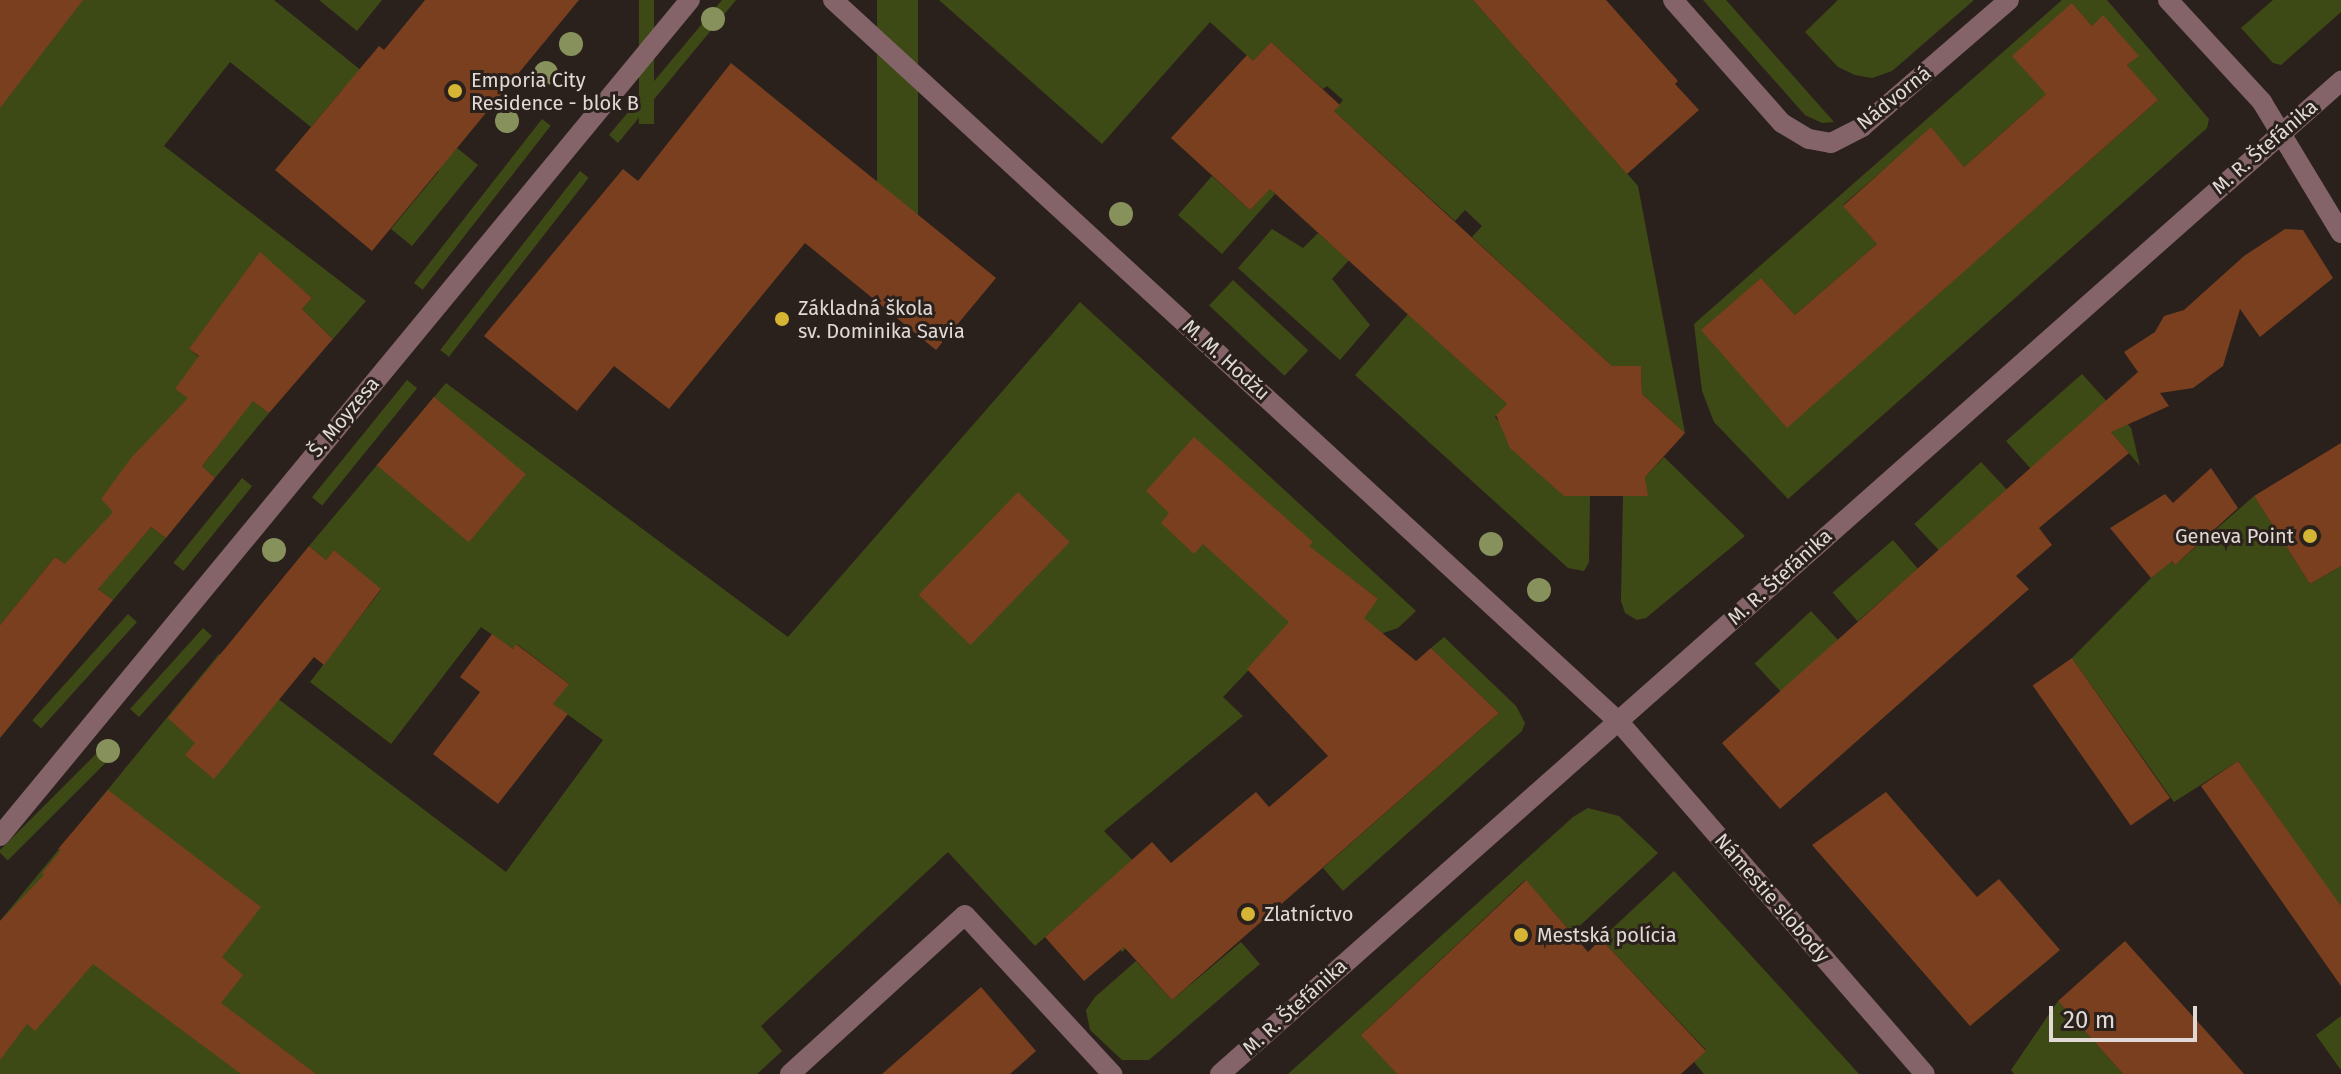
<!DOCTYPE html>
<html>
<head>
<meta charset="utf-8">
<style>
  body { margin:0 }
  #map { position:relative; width:2341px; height:1074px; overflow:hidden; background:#2b211c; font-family:"Fira Sans",sans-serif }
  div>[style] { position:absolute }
  .green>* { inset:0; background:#3e4a16; transform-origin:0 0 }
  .building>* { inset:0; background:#793f1f; transform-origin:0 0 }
  .minor>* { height:20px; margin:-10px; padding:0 10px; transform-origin:10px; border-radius:10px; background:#846469 }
  .trees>* { width:24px; height:24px; margin:-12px; border-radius:50%; background:#87915b }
  .dots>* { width:22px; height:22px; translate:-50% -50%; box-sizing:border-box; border:4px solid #2b211c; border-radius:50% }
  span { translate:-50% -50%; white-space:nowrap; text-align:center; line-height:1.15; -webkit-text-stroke:6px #2b211c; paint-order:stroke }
  .poi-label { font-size:20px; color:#e0d9d6 }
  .left { translate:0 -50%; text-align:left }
  .right { translate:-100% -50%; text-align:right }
  .street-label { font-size:20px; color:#e0d9d6 }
  .scale { position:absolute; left:2049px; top:1006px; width:148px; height:36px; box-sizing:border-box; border:4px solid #e0d9d6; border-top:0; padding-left:10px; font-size:24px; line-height:28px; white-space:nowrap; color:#e0d9d6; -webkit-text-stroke:6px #2b211c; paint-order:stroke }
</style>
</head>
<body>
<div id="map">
  <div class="green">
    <i style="clip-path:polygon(0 0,274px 0,478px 165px,412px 246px,391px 229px,439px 171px,342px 90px,311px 127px,230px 62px,164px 146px,366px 301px,333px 339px,302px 309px,312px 298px,274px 265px,227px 321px,189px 349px,269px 413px,215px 478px,202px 466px,213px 452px,108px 517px,138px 542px,151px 527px,166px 538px,113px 600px,55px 557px,0 625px)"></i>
    <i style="clip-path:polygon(319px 0,382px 0,357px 31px)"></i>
    <i style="left:639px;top:0;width:15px;height:124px"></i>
    <i style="clip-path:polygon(722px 0,736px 0,618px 143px,609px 135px)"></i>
    <i style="left:877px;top:0;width:41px;height:255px"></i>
    <i style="clip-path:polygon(939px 0,1473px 0,1638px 186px,1685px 433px,1642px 394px,1641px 366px,1612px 366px,1472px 237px,1482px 226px,1465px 210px,1455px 221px,1334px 111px,1343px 100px,1327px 86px,1323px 89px,1271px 42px,1253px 61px,1210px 22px,1102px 144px)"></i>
    <i style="clip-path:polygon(1703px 0,1726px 0,1834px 122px,1822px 123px,1805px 115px)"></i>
    <i style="clip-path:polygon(1838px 0,1974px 0,1892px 71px,1872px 78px,1855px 75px,1838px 67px,1805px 32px)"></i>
    <i style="clip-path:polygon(evenodd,2062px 0,2107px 0,2209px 119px,2207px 128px,1788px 499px,1714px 422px,1702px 391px,1694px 324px,2062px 0,2072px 3px,2092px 26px,2103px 16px,2138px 56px,2127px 65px,2157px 101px,1787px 427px,1702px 330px,1761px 278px,1795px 315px,1877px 244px,1843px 205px,1931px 128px,1964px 167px,2046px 94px,2072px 3px)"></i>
    <i style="clip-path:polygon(2273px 0,2341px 0,2341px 12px,2281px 65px,2273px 63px,2241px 28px)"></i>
    <i style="left:542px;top:119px;width:11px;height:208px;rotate:38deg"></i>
    <i style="left:580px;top:171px;width:11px;height:227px;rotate:38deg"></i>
    <i style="clip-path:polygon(1212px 176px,1250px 210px,1270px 188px,1275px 194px,1222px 254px,1178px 215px)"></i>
    <i style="clip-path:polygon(1272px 229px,1303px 248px,1318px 233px,1349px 260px,1332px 279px,1370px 325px,1340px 360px,1238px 268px)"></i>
    <i style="left:1233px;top:280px;width:103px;height:35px;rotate:43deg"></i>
    <i style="clip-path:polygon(1080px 302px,1416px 611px,1398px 628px,1380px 634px,1351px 632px,1378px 599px,1342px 572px,1223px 697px,1243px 716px,1104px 831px,1175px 904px,1122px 952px,1081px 905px,1035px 946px,948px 852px,761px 1026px,782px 1051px,757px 1074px,0 1074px,0 921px,219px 654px,506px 872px,603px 740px,553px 704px,568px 683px,517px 644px,513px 649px,481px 627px,391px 744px,310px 682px,381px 590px,334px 550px,326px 560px,309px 546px,446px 383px,788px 637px)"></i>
    <i style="clip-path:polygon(1408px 314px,1507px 404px,1495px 417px,1564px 496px,1590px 496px,1589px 562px,1584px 571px,1568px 568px,1355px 375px)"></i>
    <i style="clip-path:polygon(2082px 374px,2131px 428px,2140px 466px,2094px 412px,2031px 469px,2006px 441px)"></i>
    <i style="left:407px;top:380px;width:13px;height:151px;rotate:39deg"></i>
    <i style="clip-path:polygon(1664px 457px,1745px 536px,1646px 618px,1637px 620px,1625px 613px,1621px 601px,1623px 496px,1647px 496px,1645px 477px)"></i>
    <i style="left:1981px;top:462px;width:38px;height:91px;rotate:47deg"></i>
    <i style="left:242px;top:478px;width:13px;height:109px;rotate:39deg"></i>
    <i style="clip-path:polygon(2254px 496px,2310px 584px,2341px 566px,2341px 908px,2238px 761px,2174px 802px,2072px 658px,2151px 578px,2171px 561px,2175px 565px)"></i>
    <i style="left:1893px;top:540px;width:38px;height:80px;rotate:49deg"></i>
    <i style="left:1811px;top:611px;width:40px;height:77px;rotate:47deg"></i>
    <i style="left:128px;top:614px;width:12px;height:143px;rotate:42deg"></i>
    <i style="left:203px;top:628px;width:12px;height:109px;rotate:42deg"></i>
    <i style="clip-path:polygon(1444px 637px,1516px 706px,1525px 723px,1522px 731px,1343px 891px,1323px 868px,1499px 713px,1431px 648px)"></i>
    <i style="left:111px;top:739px;width:13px;height:159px;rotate:45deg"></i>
    <i style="clip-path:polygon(1588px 808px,1619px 816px,1658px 853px,1572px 933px,1525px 880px,1362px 1034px,1397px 1074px,1288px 1074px,1573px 817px)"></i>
    <i style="clip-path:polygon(1674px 871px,1859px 1074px,1704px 1074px,1694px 1062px,1706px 1050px,1601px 939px)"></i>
    <i style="clip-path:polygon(1241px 942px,1260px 964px,1149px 1060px,1122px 1060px,1090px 1030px,1086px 1010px,1095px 997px,1136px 961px,1172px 1000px)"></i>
    <i style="clip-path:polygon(2058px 1001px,2123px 1074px,2014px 1074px,2011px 1070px)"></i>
    <i style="clip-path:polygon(2341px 1016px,2341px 1070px,2316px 1035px)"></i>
  </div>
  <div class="building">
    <i style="clip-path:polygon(0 0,83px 0,0 108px)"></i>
    <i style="clip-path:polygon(425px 0,579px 0,372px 251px,275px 170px,379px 46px,384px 50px)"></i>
    <i style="clip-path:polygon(1473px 0,1606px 0,1678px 81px,1675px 84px,1699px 110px,1627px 174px)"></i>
    <i style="clip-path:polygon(2072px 3px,2092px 26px,2103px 15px,2139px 56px,2127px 65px,2158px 100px,1787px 428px,1701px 330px,1761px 278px,1795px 315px,1877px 244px,1843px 206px,1931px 127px,1964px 167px,2046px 94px,2012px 56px)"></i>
    <i style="clip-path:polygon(1271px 42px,1340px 105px,1334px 111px,1612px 366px,1641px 366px,1642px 394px,1685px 433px,1645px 477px,1648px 496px,1564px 496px,1510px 448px,1496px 415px,1507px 404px,1392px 300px,1270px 189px,1250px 210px,1171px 138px,1247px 55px,1253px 61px)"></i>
    <i style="clip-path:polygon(731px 63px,996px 278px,936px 350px,805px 243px,669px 409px,614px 366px,577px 411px,484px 336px,623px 169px,638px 181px)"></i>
    <i style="clip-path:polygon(2285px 229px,2303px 230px,2333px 278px,2260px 337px,2240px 309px,2223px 366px,2193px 388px,2160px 393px,2169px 406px,2111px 432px,2129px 453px,2039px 528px,2052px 545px,2016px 576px,2029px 589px,1780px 809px,1722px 743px,2138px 372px,2124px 352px,2155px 332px,2164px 316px,2184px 310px,2244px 256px)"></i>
    <i style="clip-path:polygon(260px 252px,312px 298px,302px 309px,333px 339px,269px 413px,253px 401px,202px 466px,215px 478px,166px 538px,151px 527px,98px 589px,113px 600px,0 738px,0 625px,55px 557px,65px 564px,113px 512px,101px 499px,131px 458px,188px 398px,175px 389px,199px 356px,189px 349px)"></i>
    <i style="left:434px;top:397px;width:120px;height:89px;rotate:40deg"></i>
    <i style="clip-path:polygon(1194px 437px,1313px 542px,1309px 546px,1378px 599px,1364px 618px,1416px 661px,1431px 648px,1499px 713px,1172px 1000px,1124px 947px,1084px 981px,1045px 937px,1152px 842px,1171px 863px,1256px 792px,1269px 807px,1328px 756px,1247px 669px,1289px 622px,1203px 544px,1194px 554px,1161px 523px,1169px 513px,1146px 491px)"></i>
    <i style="clip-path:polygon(2341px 443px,2341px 566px,2310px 584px,2254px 496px)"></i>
    <i style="clip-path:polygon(2211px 468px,2238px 508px,2175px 565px,2172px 561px,2151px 578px,2110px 528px,2165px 494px,2173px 503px)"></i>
    <i style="left:1018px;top:492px;width:72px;height:143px;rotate:44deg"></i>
    <i style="clip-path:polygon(309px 546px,326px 560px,334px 550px,381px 589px,324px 665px,314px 657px,214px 779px,185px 755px,195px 743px,168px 718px)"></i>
    <i style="clip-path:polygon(492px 634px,513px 649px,516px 644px,569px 684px,553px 704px,568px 714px,498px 804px,433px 754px,480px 692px,460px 677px)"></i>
    <i style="left:2072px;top:658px;width:171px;height:48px;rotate:55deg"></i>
    <i style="clip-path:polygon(2238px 761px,2341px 906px,2341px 986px,2201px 786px)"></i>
    <i style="clip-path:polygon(108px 790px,261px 907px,222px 957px,243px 975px,221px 1003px,316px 1074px,241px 1074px,93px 964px,35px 1031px,27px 1024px,0 1060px,0 921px,44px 875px,42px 873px,61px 850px,58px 849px)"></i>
    <i style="clip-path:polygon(1886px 792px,1977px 897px,1999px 879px,2060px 950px,1970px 1026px,1812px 845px)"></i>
    <i style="clip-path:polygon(1526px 880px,1588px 952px,1601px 939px,1706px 1051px,1681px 1074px,1397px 1074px,1361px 1035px)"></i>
    <i style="clip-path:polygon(2125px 941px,2216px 1042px,2244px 1074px,2123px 1074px,2058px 1001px)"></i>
    <i style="clip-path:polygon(981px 987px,1036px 1051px,1010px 1074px,882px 1074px)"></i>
  </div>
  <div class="minor">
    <i style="left:833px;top:0;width:1067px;rotate:42.57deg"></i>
    <i style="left:1619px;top:722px;width:466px;rotate:49deg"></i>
    <i style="left:1673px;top:0;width:164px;rotate:48.5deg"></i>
    <i style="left:1782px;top:123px;width:31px;rotate:31deg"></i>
    <i style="left:1809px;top:139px;width:22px;rotate:10deg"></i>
    <i style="left:1831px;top:143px;width:35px;rotate:-27deg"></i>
    <i style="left:1862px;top:127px;width:194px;rotate:-40.8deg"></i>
    <i style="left:2168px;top:0;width:139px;rotate:47.3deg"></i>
    <i style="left:2262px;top:102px;width:153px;rotate:58.9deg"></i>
    <i style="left:0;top:836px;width:1084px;rotate:-50.47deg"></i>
    <i style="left:790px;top:1074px;width:236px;rotate:-42.3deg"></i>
    <i style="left:965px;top:915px;width:217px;rotate:47.2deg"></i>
    <i style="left:1220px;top:1074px;width:1498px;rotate:-41.54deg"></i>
  </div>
  <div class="trees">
    <i style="left:713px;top:19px"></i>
    <i style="left:571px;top:44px"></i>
    <i style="left:546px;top:73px"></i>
    <i style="left:507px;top:121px"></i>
    <i style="left:1121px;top:214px"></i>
    <i style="left:1491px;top:544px"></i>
    <i style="left:274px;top:550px"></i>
    <i style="left:1539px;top:590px"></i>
    <i style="left:108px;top:751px"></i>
  </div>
  <div class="dots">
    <i style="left:455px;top:91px;background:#d6b534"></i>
    <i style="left:782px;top:319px;background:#d6b534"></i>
    <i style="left:2310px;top:536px;background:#d6b534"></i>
    <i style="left:1248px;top:914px;background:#d6b534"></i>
    <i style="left:1521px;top:935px;background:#d6b534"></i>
  </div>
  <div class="poi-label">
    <span class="left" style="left:471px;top:92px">Emporia City<br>Residence - blok B</span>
    <span class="left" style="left:798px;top:320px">Základná škola<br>sv. Dominika Savia</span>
    <span class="right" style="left:2294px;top:536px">Geneva Point</span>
    <span class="left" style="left:1264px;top:914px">Zlatníctvo</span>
    <span class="left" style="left:1537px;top:935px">Mestská polícia</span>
  </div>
  <div class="street-label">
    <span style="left:1894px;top:98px;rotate:-39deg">Nádvorná</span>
    <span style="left:2265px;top:147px;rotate:-41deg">M. R. Štefánika</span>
    <span style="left:1226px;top:360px;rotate:42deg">M. M. Hodžu</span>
    <span style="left:344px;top:417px;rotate:-50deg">Š. Moyzesa</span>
    <span style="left:1780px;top:577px;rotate:-42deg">M. R. Štefánika</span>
    <span style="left:1772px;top:898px;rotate:49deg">Námestie slobody</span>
    <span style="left:1295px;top:1007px;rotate:-42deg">M. R. Štefánika</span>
  </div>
  <div class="scale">20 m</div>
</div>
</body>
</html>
